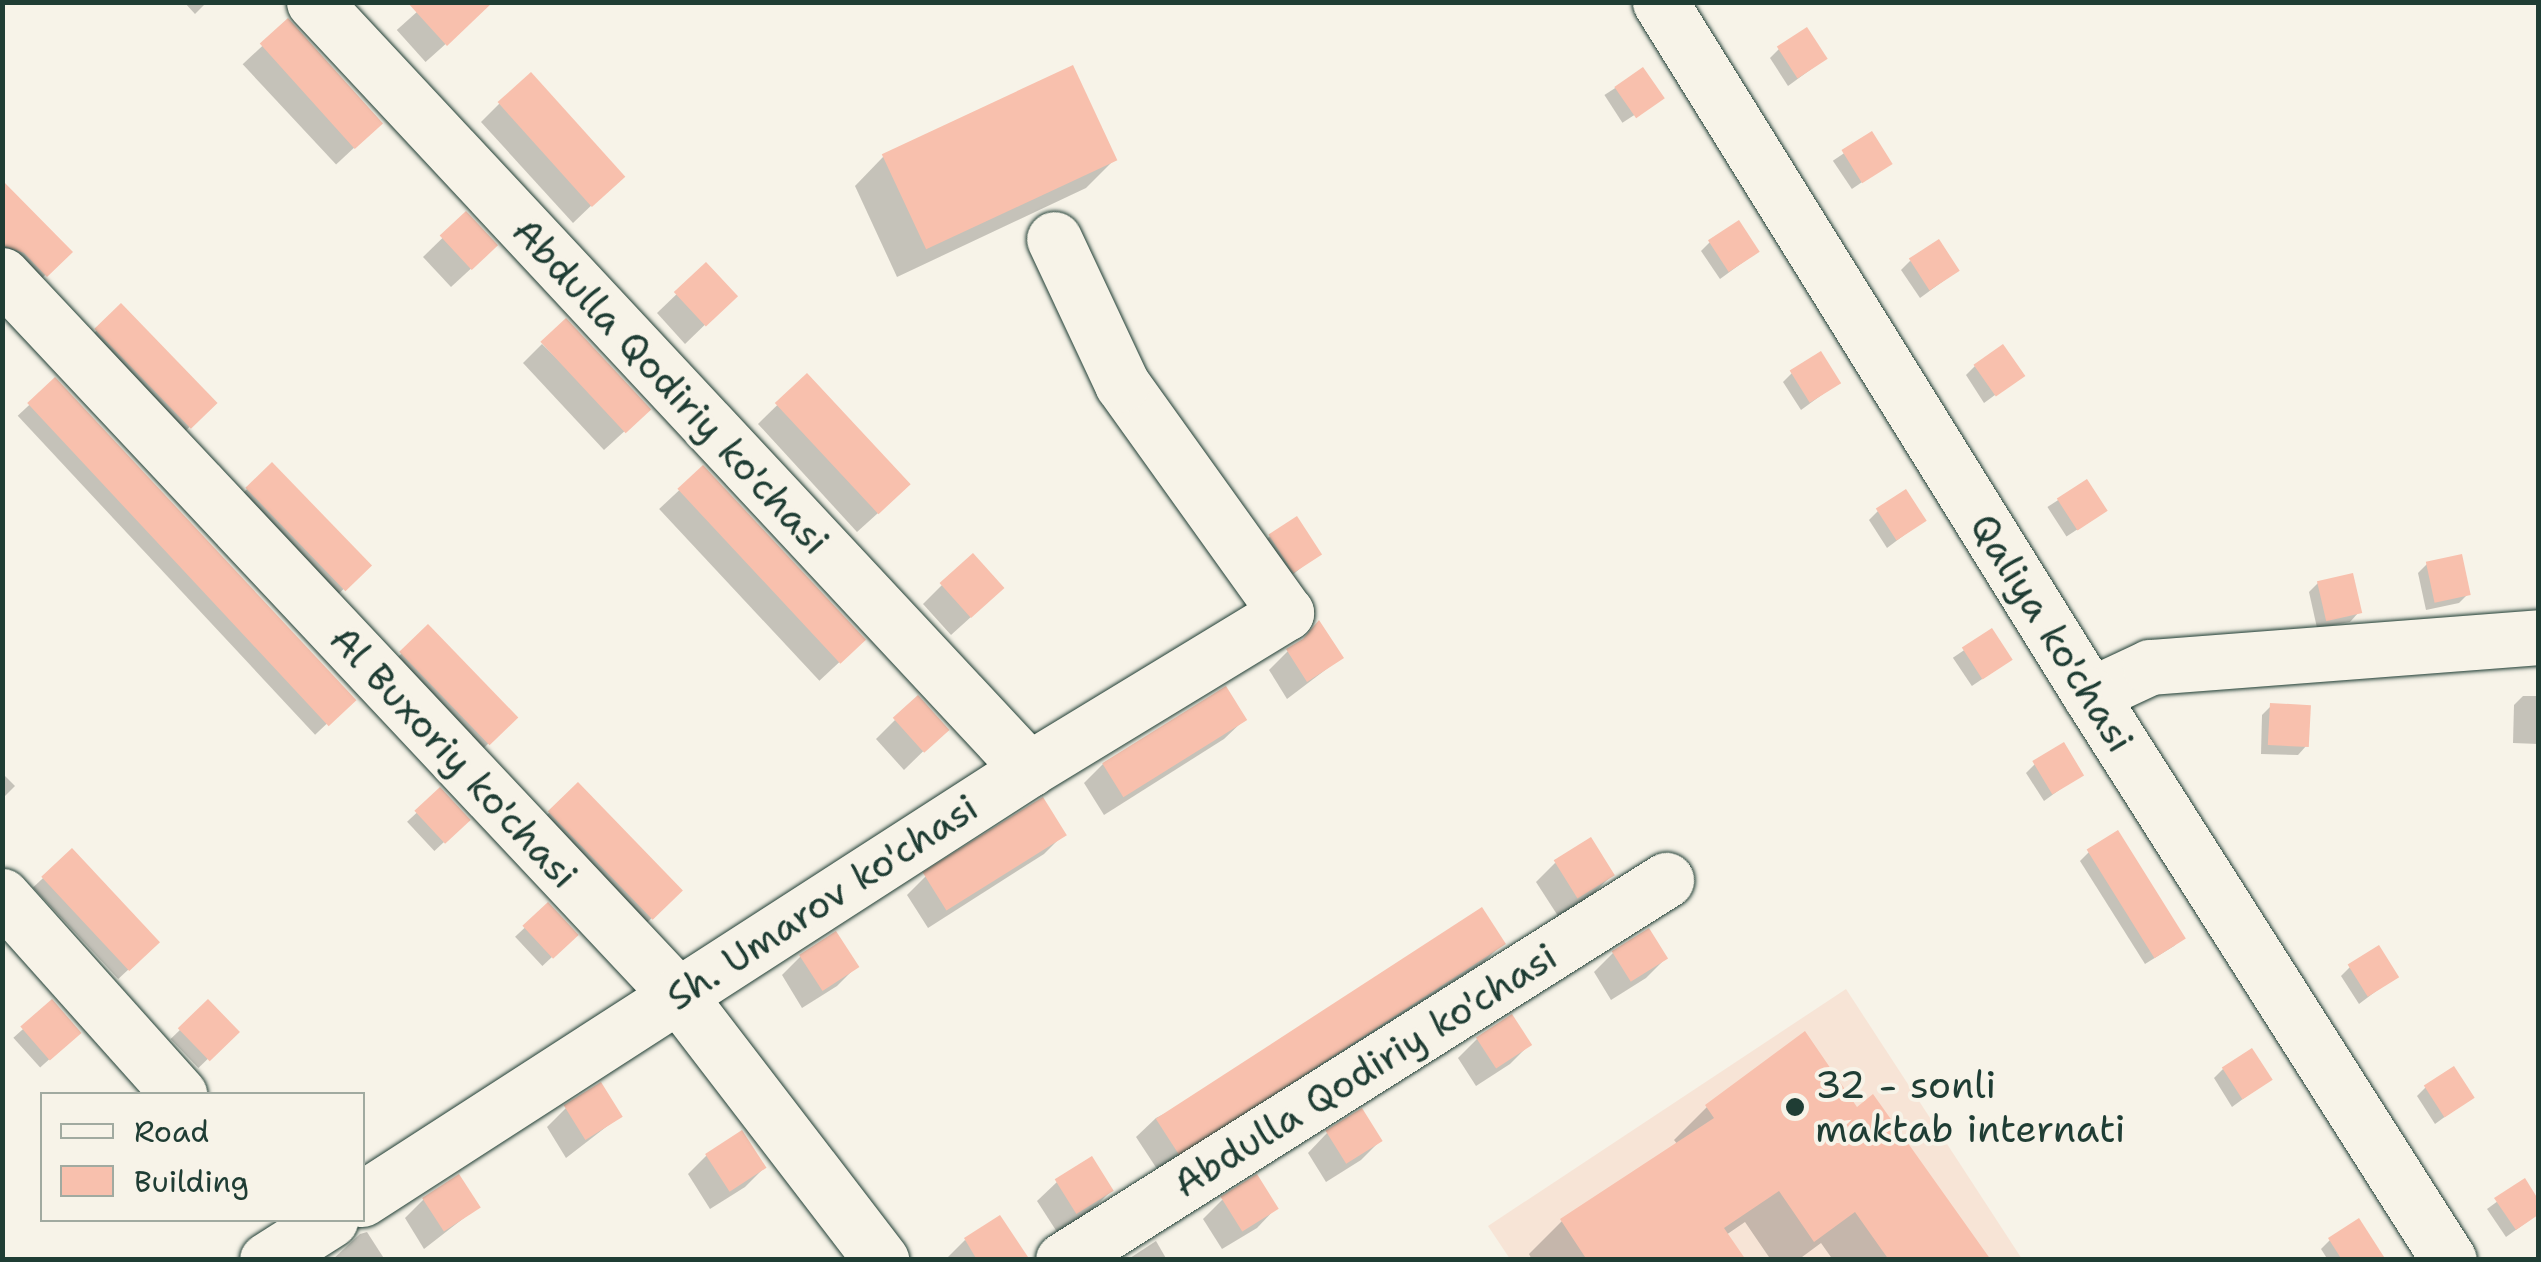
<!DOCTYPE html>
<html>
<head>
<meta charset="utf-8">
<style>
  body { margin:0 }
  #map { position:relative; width:2541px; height:1262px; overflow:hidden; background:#f7f3e8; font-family:"Shantell Sans",sans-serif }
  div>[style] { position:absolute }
  .built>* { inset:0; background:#f7e4d6 }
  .shadow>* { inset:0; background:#0003; transform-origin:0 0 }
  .building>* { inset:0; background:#f8c0ad; transform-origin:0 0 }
  .roads { filter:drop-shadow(0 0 2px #1f3d34) drop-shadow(0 0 2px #1f3d34) }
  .minor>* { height:55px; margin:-27.5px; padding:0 27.5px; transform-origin:27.5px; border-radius:27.5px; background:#f7f3e8 }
  .major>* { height:55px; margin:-27.5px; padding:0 27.5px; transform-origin:27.5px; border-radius:27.5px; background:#f7f3e8 }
  .dots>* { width:28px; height:28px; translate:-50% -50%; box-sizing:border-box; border:5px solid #f7f3e8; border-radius:50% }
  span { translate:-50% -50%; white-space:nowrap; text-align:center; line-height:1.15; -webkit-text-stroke:8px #f7f3e8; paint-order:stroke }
  .street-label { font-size:38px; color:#1f3d34 }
  .poi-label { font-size:38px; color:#1f3d34 }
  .left { translate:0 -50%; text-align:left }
  .frame { position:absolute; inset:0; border:5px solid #1f3d34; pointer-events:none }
  .legend { position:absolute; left:40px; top:1092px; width:325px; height:130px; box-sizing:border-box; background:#f7f3e8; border:2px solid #a1aaa0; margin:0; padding:12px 18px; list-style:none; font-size:30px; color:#1f3d34 }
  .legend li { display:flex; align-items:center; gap:20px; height:50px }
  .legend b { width:50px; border:2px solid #a1aaa0 }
</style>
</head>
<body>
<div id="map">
  <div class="built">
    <i style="clip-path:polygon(1846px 989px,2022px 1259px,1510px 1259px,1488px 1226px)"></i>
  </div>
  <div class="shadow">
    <i style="clip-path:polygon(184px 2px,207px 2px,195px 14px)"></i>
    <i style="left:428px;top:2px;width:43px;height:42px;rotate:48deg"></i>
    <i style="left:288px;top:22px;width:137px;height:62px;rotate:47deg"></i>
    <i style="clip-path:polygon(1779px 49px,1825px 59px,1788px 86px,1770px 58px)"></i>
    <i style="clip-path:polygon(1072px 68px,1115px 159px,1086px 188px,897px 277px,855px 186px,883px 157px)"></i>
    <i style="left:1643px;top:70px;width:33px;height:46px;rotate:57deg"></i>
    <i style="clip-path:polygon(500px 103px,622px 176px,573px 223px,481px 122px)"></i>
    <i style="left:1871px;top:135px;width:34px;height:46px;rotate:56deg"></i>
    <i style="clip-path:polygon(2px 182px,69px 252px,36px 284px,2px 253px)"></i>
    <i style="clip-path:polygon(466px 215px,476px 264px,451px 287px,423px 257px)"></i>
    <i style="clip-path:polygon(1710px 242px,1757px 252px,1720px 279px,1701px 251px)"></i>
    <i style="clip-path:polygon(1910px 261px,1957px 271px,1920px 298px,1901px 270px)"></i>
    <i style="clip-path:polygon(706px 266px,715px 315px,685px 344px,657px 313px)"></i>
    <i style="left:121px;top:307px;width:134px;height:46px;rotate:46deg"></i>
    <i style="clip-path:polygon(542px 344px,628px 428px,604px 450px,523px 363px)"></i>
    <i style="clip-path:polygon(1975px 366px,2021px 376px,1984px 403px,1966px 375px)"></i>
    <i style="clip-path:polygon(1792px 373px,1838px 383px,1801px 410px,1783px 382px)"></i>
    <i style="clip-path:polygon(807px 376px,888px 504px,857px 532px,758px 424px)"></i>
    <i style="left:55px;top:381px;width:436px;height:51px;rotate:47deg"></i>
    <i style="left:272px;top:465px;width:139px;height:48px;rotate:46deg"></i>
    <i style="left:703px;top:468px;width:235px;height:60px;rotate:47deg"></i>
    <i style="left:2086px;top:482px;width:35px;height:46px;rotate:57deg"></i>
    <i style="clip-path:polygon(1878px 511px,1924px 520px,1887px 548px,1869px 520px)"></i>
    <i style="clip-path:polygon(1270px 536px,1318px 554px,1275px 589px,1251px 555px)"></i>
    <i style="clip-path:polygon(2427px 564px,2468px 594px,2459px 603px,2426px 610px,2418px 573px)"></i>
    <i style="clip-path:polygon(2318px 583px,2359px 612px,2350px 622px,2317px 628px,2309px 592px)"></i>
    <i style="clip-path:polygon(942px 585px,982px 607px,951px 635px,923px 604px)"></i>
    <i style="left:428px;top:628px;width:125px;height:50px;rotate:46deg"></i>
    <i style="left:1991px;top:632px;width:34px;height:46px;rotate:56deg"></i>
    <i style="clip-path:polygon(1288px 651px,1341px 658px,1287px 699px,1269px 670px)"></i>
    <i style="clip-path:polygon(2523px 696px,2538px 696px,2538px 744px,2513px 743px,2514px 705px)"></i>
    <i style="clip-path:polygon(2271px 706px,2307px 745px,2298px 755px,2261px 754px,2262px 715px)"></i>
    <i style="clip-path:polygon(895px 720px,946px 729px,904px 770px,876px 739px)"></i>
    <i style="clip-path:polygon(1244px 720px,1224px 739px,1104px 815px,1084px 783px,1103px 764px)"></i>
    <i style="clip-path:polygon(2035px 764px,2081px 774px,2044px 801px,2026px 773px)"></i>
    <i style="clip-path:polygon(2px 773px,15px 786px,2px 799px)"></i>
    <i style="left:578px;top:785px;width:147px;height:52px;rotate:46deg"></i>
    <i style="left:440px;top:791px;width:40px;height:45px;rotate:47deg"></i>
    <i style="clip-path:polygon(1063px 835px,1044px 854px,928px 928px,907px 895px,926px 876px)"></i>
    <i style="left:71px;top:852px;width:125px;height:52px;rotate:47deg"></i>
    <i style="clip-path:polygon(2089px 852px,2183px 937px,2174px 946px,2145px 964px,2080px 861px)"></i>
    <i style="clip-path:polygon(1555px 863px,1612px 875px,1593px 894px,1558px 916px,1536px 882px)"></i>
    <i style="left:548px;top:906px;width:40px;height:45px;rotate:47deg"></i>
    <i style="clip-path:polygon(1503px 943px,1484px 962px,1157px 1169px,1136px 1137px,1156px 1118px)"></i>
    <i style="clip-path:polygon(1613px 953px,1665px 959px,1646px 978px,1611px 1000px,1594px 972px)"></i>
    <i style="clip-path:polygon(801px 956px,856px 967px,837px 986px,802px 1008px,782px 975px)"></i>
    <i style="clip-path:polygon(2350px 967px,2396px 976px,2359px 1004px,2341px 976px)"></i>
    <i style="left:52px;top:1003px;width:40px;height:52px;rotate:48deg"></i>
    <i style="left:208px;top:1003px;width:40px;height:52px;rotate:46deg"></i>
    <i style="clip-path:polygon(1477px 1039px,1529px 1045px,1510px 1064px,1476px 1086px,1458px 1058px)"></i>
    <i style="clip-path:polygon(2223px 1069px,2270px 1079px,2232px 1107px,2214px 1078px)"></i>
    <i style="clip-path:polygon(2426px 1087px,2472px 1097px,2435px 1124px,2417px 1096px)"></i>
    <i style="clip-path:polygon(1707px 1107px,1856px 1110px,1988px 1260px,1833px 1260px,1821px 1243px,1798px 1260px,1771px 1260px,1745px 1222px,1726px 1235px,1743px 1260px,1532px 1260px,1529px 1254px,1562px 1221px,1678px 1145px,1674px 1140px)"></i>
    <i style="clip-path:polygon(566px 1108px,619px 1117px,566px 1158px,547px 1127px)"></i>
    <i style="clip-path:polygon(1327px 1133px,1380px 1141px,1361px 1160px,1326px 1182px,1308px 1153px)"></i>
    <i style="clip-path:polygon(707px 1155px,764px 1168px,745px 1187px,710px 1209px,688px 1174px)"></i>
    <i style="clip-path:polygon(1057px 1182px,1111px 1191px,1092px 1210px,1057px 1232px,1037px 1201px)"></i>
    <i style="clip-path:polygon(2524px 1182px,2538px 1204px,2538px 1214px,2506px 1237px,2487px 1209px)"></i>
    <i style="clip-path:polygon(424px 1199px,478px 1207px,424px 1249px,405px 1218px)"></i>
    <i style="clip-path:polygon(1222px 1200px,1276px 1208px,1257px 1228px,1222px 1249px,1203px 1219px)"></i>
    <i style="clip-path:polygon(367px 1232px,385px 1260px,332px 1260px,360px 1234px)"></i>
    <i style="clip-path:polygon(965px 1240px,1015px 1260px,946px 1259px)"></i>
    <i style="clip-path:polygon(2330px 1240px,2368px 1259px,2328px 1260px,2321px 1249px)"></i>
    <i style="clip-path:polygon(1156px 1241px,1167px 1260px,1127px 1260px)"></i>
  </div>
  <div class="building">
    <i style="clip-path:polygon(407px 2px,493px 2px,447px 46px)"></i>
    <i style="left:288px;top:18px;width:142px;height:38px;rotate:48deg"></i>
    <i style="left:1807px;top:27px;width:38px;height:36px;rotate:57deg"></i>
    <i style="left:1073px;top:65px;width:105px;height:211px;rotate:65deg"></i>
    <i style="left:1643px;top:67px;width:38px;height:35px;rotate:55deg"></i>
    <i style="left:531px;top:72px;width:141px;height:45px;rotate:48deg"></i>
    <i style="left:1872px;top:131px;width:39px;height:36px;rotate:58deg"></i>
    <i style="clip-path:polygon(2px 180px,73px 252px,47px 277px,24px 253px,2px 245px)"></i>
    <i style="left:466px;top:211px;width:47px;height:36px;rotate:47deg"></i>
    <i style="left:1739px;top:220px;width:38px;height:37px;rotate:57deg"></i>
    <i style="left:1939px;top:239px;width:38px;height:36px;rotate:57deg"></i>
    <i style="left:706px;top:262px;width:47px;height:44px;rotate:47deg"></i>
    <i style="left:121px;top:303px;width:139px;height:37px;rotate:46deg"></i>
    <i style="left:566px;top:318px;width:125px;height:35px;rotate:47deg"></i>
    <i style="left:2003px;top:344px;width:39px;height:36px;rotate:55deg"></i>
    <i style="left:1821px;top:351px;width:38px;height:37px;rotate:58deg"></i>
    <i style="left:807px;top:373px;width:152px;height:44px;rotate:47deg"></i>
    <i style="left:55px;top:377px;width:442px;height:38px;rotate:47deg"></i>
    <i style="left:272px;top:462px;width:144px;height:37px;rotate:46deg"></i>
    <i style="left:703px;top:465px;width:239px;height:35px;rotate:47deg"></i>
    <i style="left:2087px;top:479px;width:38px;height:36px;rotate:57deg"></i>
    <i style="left:1906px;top:489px;width:38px;height:36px;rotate:57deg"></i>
    <i style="left:1297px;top:516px;width:46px;height:34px;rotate:57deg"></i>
    <i style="left:973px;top:553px;width:47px;height:45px;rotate:48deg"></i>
    <i style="left:2462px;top:554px;width:42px;height:37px;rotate:78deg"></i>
    <i style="left:2353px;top:573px;width:41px;height:37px;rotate:77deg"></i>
    <i style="clip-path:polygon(1319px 620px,1344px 658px,1307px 682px,1286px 649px,1303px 639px)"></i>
    <i style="left:428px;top:624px;width:130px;height:40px;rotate:46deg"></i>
    <i style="left:1992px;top:628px;width:38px;height:36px;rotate:57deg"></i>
    <i style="left:1226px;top:686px;width:40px;height:146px;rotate:58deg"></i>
    <i style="left:918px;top:695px;width:47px;height:34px;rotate:48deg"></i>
    <i style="left:2270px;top:703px;width:41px;height:42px;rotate:3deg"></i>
    <i style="left:2064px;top:742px;width:39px;height:37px;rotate:59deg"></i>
    <i style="left:578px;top:782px;width:151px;height:42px;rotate:46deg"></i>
    <i style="left:440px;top:787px;width:45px;height:35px;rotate:47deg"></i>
    <i style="left:1043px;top:797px;width:45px;height:142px;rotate:58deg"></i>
    <i style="left:2118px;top:830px;width:128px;height:37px;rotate:58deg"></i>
    <i style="left:1591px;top:837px;width:45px;height:44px;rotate:58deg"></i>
    <i style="left:72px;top:848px;width:129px;height:42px;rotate:47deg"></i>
    <i style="left:548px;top:902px;width:45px;height:35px;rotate:47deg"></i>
    <i style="left:1482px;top:907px;width:44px;height:389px;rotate:57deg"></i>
    <i style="left:1649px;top:928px;width:36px;height:44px;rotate:58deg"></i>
    <i style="left:836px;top:931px;width:43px;height:44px;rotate:57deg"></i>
    <i style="left:2379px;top:945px;width:38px;height:37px;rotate:58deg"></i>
    <i style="left:52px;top:999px;width:45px;height:42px;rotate:49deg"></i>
    <i style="left:208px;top:999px;width:46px;height:42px;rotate:46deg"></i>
    <i style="left:1512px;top:1014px;width:37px;height:43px;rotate:57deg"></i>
    <i style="clip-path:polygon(1805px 1031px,1857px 1107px,1873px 1094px,1991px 1260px,1889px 1260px,1855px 1212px,1814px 1242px,1779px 1191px,1724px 1228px,1746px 1260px,1587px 1260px,1560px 1219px,1714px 1118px,1705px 1105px)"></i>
    <i style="left:2252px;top:1048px;width:38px;height:36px;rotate:57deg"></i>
    <i style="left:2454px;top:1066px;width:38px;height:36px;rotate:57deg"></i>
    <i style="left:601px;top:1082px;width:41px;height:44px;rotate:58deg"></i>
    <i style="left:1362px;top:1108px;width:39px;height:43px;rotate:58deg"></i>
    <i style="left:742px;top:1130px;width:45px;height:44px;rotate:57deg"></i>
    <i style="left:1092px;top:1156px;width:41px;height:44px;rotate:58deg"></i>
    <i style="left:459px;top:1174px;width:40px;height:44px;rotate:57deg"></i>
    <i style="left:1257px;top:1174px;width:41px;height:43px;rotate:58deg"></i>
    <i style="clip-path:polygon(2525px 1178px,2538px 1199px,2538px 1215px,2516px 1230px,2494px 1198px)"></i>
    <i style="clip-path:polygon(1000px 1215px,1030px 1260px,977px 1260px,964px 1238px)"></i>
    <i style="clip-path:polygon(2359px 1218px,2386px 1260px,2342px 1260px,2328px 1238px)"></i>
  </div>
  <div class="roads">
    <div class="minor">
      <i style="left:314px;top:2px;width:1049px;rotate:47.01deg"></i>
      <i style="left:2px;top:275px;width:988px;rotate:46.81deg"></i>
      <i style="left:678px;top:995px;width:334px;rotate:52.5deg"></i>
      <i style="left:2090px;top:695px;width:66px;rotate:-25deg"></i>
      <i style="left:2150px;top:667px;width:389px;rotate:-4.4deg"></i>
      <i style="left:2px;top:896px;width:266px;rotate:48.2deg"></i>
      <i style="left:362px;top:1199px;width:794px;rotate:-32.81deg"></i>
      <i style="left:1029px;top:769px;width:301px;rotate:-31.3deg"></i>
      <i style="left:1286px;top:613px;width:282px;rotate:-125.6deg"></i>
      <i style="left:1122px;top:384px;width:160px;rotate:-115.1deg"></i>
      <i style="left:267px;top:1260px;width:75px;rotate:-32.4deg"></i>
      <i style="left:1063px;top:1260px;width:713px;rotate:-32.22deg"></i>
    </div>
    <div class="major">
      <i style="left:1660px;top:2px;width:816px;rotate:58.18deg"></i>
      <i style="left:2090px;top:695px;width:669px;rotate:57.57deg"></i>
    </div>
  </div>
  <div class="dots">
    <i style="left:1795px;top:1107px;background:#1f3d34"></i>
  </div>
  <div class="street-label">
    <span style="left:671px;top:386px;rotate:47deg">Abdulla Qodiriy ko'chasi</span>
    <span style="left:2052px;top:633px;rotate:58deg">Qaliya ko'chasi</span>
    <span style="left:454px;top:757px;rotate:47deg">Al Buxoriy ko'chasi</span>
    <span style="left:822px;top:902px;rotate:-33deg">Sh. Umarov ko'chasi</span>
    <span style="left:1365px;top:1070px;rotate:-32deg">Abdulla Qodiriy ko'chasi</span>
  </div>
  <div class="poi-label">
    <span class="left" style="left:1815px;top:1107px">32 - sonli<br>maktab internati</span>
  </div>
  <div class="frame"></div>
  <ul class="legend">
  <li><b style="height:12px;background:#f7f3e8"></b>Road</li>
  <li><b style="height:28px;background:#f8c0ad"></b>Building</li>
  </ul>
</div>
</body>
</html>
